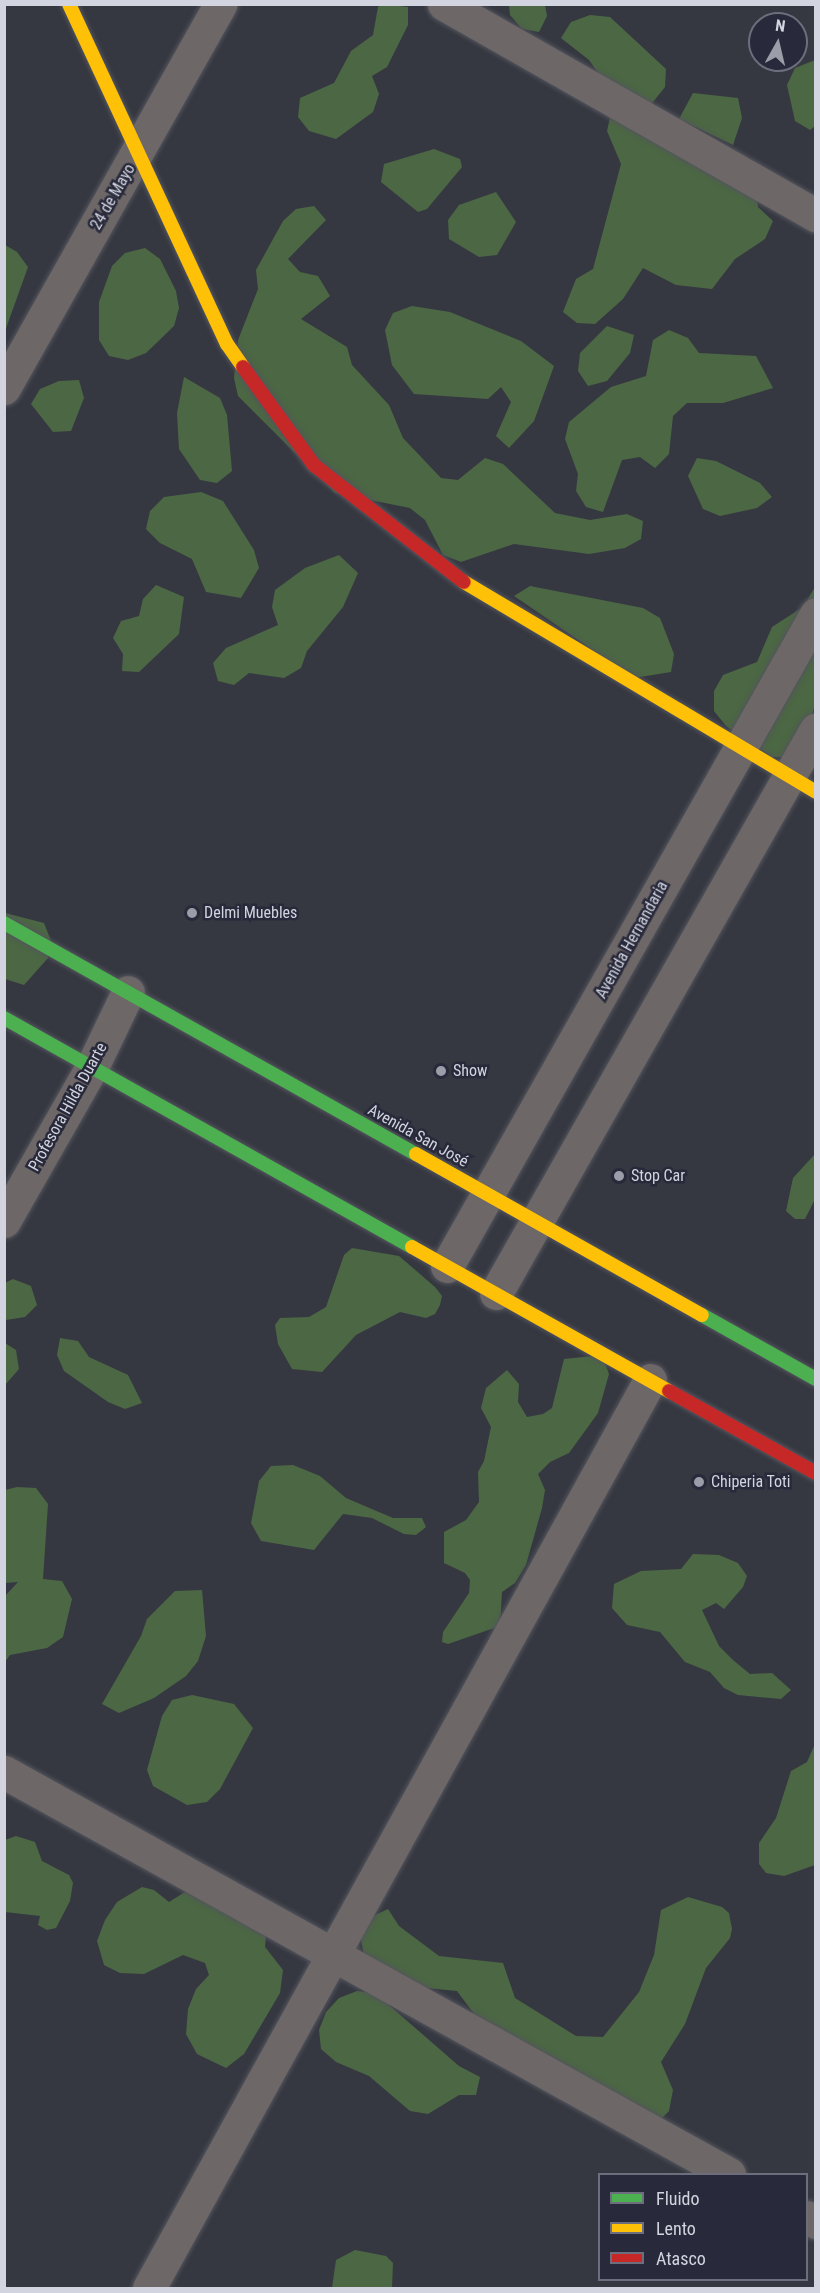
<!DOCTYPE html>
<html>
<head>
<meta charset="utf-8">
<style>
  body { margin:0 }
  #map { position:relative; width:820px; height:2293px; overflow:hidden; background:#363841; font-family:"Roboto Condensed",sans-serif }
  div>[style] { position:absolute }
  .forest>* { inset:0; background:#4c6744 }
  .roads { filter:drop-shadow(0 0 2px #53555d) drop-shadow(0 0 2px #53555d) }
  .street>* { height:33px; margin:-16.5px; padding:0 16.5px; transform-origin:16.5px; border-radius:16.5px; background:#6e6767 }
  .fast>* { height:14px; margin:-7px; padding:0 7px; transform-origin:7px; border-radius:7px; background:#4caf50 }
  .slow>* { height:14px; margin:-7px; padding:0 7px; transform-origin:7px; border-radius:7px; background:#ffc107 }
  .jam>* { height:14px; margin:-7px; padding:0 7px; transform-origin:7px; border-radius:7px; background:#c62828 }
  .dots>* { width:16px; height:16px; translate:-50% -50%; box-sizing:border-box; border:3px solid #282a3b; border-radius:50% }
  span { translate:-50% -50%; white-space:nowrap; text-align:center; line-height:1.15; -webkit-text-stroke:5px #282a3b; paint-order:stroke }
  .street-label { font-size:16px; color:#d2d4df }
  .poi-label { font-size:16px; color:#d2d4df }
  .left { translate:0 -50%; text-align:left }
  .frame { position:absolute; inset:0; border:6px solid #d2d4df; pointer-events:none }
  .legend { position:absolute; left:598px; top:2173px; width:210px; height:108px; box-sizing:border-box; background:#282a3b; border:2px solid #6c6e7d; margin:0; padding:8px 10px; list-style:none; font-size:18px; color:#d2d4df }
  .legend li { display:flex; align-items:center; gap:12px; height:30px }
  .legend b { width:30px; border:2px solid #6c6e7d }
  .north { position:absolute; left:748px; top:12px; width:60px; height:60px; box-sizing:border-box; background:#282a3b; border:2px solid #6c6e7d; border-radius:50%; rotate:8deg; font-size:16px; font-weight:700; line-height:24px; text-align:center; color:#d2d4df }
  .north::after { content:''; display:block; margin:auto; width:21px; height:27px; background:#9b9da8; clip-path:polygon(50% 0,100% 100%,50% 72%,0 100%) }
</style>
</head>
<body>
<div id="map">
  <div class="forest">
    <i style="clip-path:polygon(382px 4px,408px 7px,408px 25px,387px 67px,372px 76px,379px 94px,373px 112px,336px 139px,309px 131px,298px 117px,300px 98px,334px 83px,351px 51px,373px 35px,378px 7px)"></i>
    <i style="clip-path:polygon(509px 5px,545px 5px,547px 16px,539px 32px,522px 29px,510px 15px)"></i>
    <i style="clip-path:polygon(590px 15px,610px 17px,666px 69px,665px 87px,653px 102px,637px 110px,621px 106px,589px 60px,561px 38px,571px 22px)"></i>
    <i style="clip-path:polygon(815px 60px,815px 126px,810px 130px,795px 121px,787px 85px,795px 68px)"></i>
    <i style="clip-path:polygon(693px 93px,738px 98px,742px 118px,733px 145px,679px 119px)"></i>
    <i style="clip-path:polygon(611px 113px,754px 169px,758px 207px,773px 221px,765px 239px,735px 259px,712px 289px,676px 285px,643px 268px,623px 299px,595px 324px,577px 323px,563px 312px,576px 279px,593px 269px,621px 164px,607px 131px)"></i>
    <i style="clip-path:polygon(434px 149px,460px 159px,462px 167px,427px 209px,418px 212px,381px 182px,384px 164px)"></i>
    <i style="clip-path:polygon(496px 192px,516px 222px,497px 255px,479px 257px,449px 239px,448px 220px,459px 205px)"></i>
    <i style="clip-path:polygon(314px 206px,326px 220px,288px 259px,300px 272px,318px 276px,330px 296px,301px 319px,347px 347px,352px 365px,389px 405px,403px 438px,441px 478px,458px 480px,485px 458px,503px 464px,555px 513px,590px 520px,627px 514px,643px 521px,641px 539px,625px 548px,589px 554px,514px 544px,461px 562px,443px 555px,425px 520px,410px 508px,335px 493px,238px 396px,234px 378px,238px 340px,258px 289px,256px 270px,283px 221px,296px 209px)"></i>
    <i style="clip-path:polygon(5px 245px,17px 252px,28px 267px,5px 331px)"></i>
    <i style="clip-path:polygon(145px 248px,160px 259px,176px 291px,179px 308px,174px 326px,146px 353px,128px 360px,109px 356px,99px 340px,99px 302px,112px 266px,125px 253px)"></i>
    <i style="clip-path:polygon(412px 306px,450px 312px,521px 341px,554px 366px,534px 421px,509px 448px,496px 436px,511px 402px,501px 387px,488px 399px,414px 394px,392px 365px,385px 330px,393px 313px)"></i>
    <i style="clip-path:polygon(607px 326px,634px 335px,630px 353px,607px 381px,588px 386px,578px 371px,580px 353px)"></i>
    <i style="clip-path:polygon(669px 330px,688px 338px,699px 353px,756px 356px,773px 388px,723px 403px,687px 403px,673px 416px,669px 454px,655px 468px,640px 457px,622px 460px,603px 512px,586px 507px,576px 491px,578px 474px,565px 439px,569px 422px,611px 387px,646px 376px,653px 340px)"></i>
    <i style="clip-path:polygon(184px 377px,220px 398px,227px 415px,232px 471px,217px 483px,200px 480px,179px 449px,177px 413px)"></i>
    <i style="clip-path:polygon(79px 380px,84px 398px,71px 431px,53px 432px,31px 404px,40px 389px,59px 381px)"></i>
    <i style="clip-path:polygon(697px 458px,716px 461px,760px 483px,772px 497px,757px 508px,720px 516px,703px 509px,688px 476px)"></i>
    <i style="clip-path:polygon(201px 492px,223px 501px,254px 550px,259px 568px,241px 598px,206px 592px,192px 559px,160px 543px,146px 529px,150px 511px,164px 497px)"></i>
    <i style="clip-path:polygon(339px 555px,358px 573px,343px 607px,307px 651px,301px 668px,284px 678px,249px 673px,234px 685px,218px 681px,213px 663px,226px 648px,278px 625px,272px 607px,275px 590px,305px 568px)"></i>
    <i style="clip-path:polygon(156px 585px,184px 597px,179px 634px,139px 672px,122px 671px,123px 654px,113px 638px,121px 621px,139px 616px,143px 599px)"></i>
    <i style="clip-path:polygon(530px 586px,643px 608px,660px 618px,674px 654px,671px 672px,634px 678px,514px 596px)"></i>
    <i style="clip-path:polygon(815px 587px,815px 705px,804px 743px,792px 757px,772px 757px,726px 726px,714px 711px,714px 691px,723px 675px,757px 662px,772px 627px,803px 607px)"></i>
    <i style="clip-path:polygon(5px 913px,44px 923px,51px 941px,48px 958px,24px 985px,5px 979px)"></i>
    <i style="clip-path:polygon(815px 1154px,815px 1199px,805px 1219px,795px 1219px,786px 1211px,793px 1178px)"></i>
    <i style="clip-path:polygon(352px 1248px,399px 1256px,435px 1287px,442px 1296px,440px 1305px,435px 1314px,426px 1318px,400px 1312px,356px 1335px,322px 1372px,292px 1369px,278px 1344px,275px 1325px,280px 1318px,309px 1317px,326px 1307px,344px 1255px)"></i>
    <i style="clip-path:polygon(13px 1279px,31px 1286px,37px 1305px,25px 1317px,6px 1320px,5px 1283px)"></i>
    <i style="clip-path:polygon(60px 1338px,78px 1341px,89px 1357px,128px 1375px,142px 1403px,125px 1409px,108px 1402px,64px 1371px,57px 1355px)"></i>
    <i style="clip-path:polygon(5px 1343px,16px 1350px,19px 1369px,5px 1385px)"></i>
    <i style="clip-path:polygon(602px 1355px,609px 1374px,598px 1413px,569px 1453px,550px 1462px,538px 1474px,545px 1490px,542px 1508px,526px 1565px,515px 1583px,502px 1592px,500px 1626px,448px 1644px,442px 1642px,443px 1632px,469px 1593px,470px 1580px,465px 1573px,444px 1563px,444px 1532px,466px 1520px,479px 1502px,478px 1472px,484px 1461px,491px 1427px,481px 1408px,486px 1388px,507px 1370px,519px 1384px,518px 1402px,527px 1417px,543px 1414px,552px 1408px,564px 1359px)"></i>
    <i style="clip-path:polygon(293px 1465px,320px 1476px,346px 1498px,393px 1518px,422px 1518px,426px 1527px,416px 1535px,404px 1534px,372px 1518px,343px 1514px,314px 1550px,261px 1541px,251px 1523px,259px 1481px,271px 1466px)"></i>
    <i style="clip-path:polygon(17px 1487px,36px 1488px,48px 1504px,43px 1579px,62px 1581px,72px 1599px,63px 1637px,47px 1648px,10px 1655px,5px 1662px,5px 1596px,18px 1582px,5px 1583px,5px 1490px)"></i>
    <i style="clip-path:polygon(693px 1554px,719px 1555px,738px 1563px,747px 1576px,743px 1587px,724px 1609px,716px 1603px,702px 1610px,719px 1646px,733px 1660px,750px 1674px,772px 1673px,791px 1690px,781px 1699px,738px 1695px,724px 1688px,710px 1672px,685px 1662px,660px 1632px,627px 1625px,612px 1608px,614px 1584px,641px 1571px,681px 1569px)"></i>
    <i style="clip-path:polygon(202px 1590px,206px 1636px,198px 1661px,186px 1676px,154px 1698px,119px 1713px,102px 1704px,141px 1636px,147px 1619px,175px 1591px)"></i>
    <i style="clip-path:polygon(192px 1695px,234px 1704px,253px 1728px,220px 1789px,207px 1802px,187px 1805px,153px 1786px,147px 1770px,162px 1716px,172px 1700px)"></i>
    <i style="clip-path:polygon(815px 1744px,815px 1865px,784px 1876px,766px 1873px,759px 1864px,759px 1843px,776px 1818px,791px 1771px,807px 1762px)"></i>
    <i style="clip-path:polygon(16px 1836px,35px 1842px,42px 1861px,69px 1875px,73px 1883px,70px 1901px,56px 1928px,47px 1930px,38px 1925px,40px 1916px,5px 1912px,5px 1840px)"></i>
    <i style="clip-path:polygon(142px 1887px,154px 1890px,169px 1902px,185px 1892px,222px 1897px,267px 1925px,265px 1947px,283px 1970px,280px 1993px,244px 2054px,226px 2068px,197px 2054px,186px 2034px,188px 2009px,196px 1989px,209px 1975px,205px 1963px,183px 1955px,144px 1974px,120px 1973px,104px 1965px,97px 1941px,105px 1920px,117px 1902px)"></i>
    <i style="clip-path:polygon(688px 1897px,722px 1907px,729px 1913px,732px 1929px,730px 1938px,706px 1968px,685px 2024px,661px 2062px,673px 2090px,669px 2111px,662px 2118px,643px 2117px,486px 2030px,457px 1991px,396px 1985px,367px 1972px,358px 1923px,388px 1909px,399px 1926px,439px 1956px,503px 1963px,515px 1998px,576px 2036px,603px 2037px,639px 1992px,654px 1955px,661px 1910px)"></i>
    <i style="clip-path:polygon(357px 1991px,375px 1993px,459px 2066px,480px 2077px,476px 2095px,459px 2095px,428px 2114px,410px 2111px,369px 2076px,336px 2062px,321px 2049px,319px 2030px,326px 2012px,339px 1998px)"></i>
    <i style="clip-path:polygon(355px 2250px,386px 2256px,393px 2263px,392px 2288px,332px 2288px,336px 2260px)"></i>
  </div>
  <div class="roads">
    <div class="street">
      <i style="left:444px;top:4px;width:428px;rotate:29.6deg"></i>
      <i style="left:4px;top:388px;width:441px;rotate:-60.6deg"></i>
      <i style="left:4px;top:1221px;width:177px;rotate:-60.3deg"></i>
      <i style="left:92px;top:1067px;width:83px;rotate:-64.4deg"></i>
      <i style="left:447px;top:1266px;width:749px;rotate:-60.49deg"></i>
      <i style="left:496px;top:1293px;width:648px;rotate:-60.43deg"></i>
      <i style="left:4px;top:1772px;width:829px;rotate:29.01deg"></i>
      <i style="left:806px;top:2217px;width:11px;rotate:27deg"></i>
      <i style="left:149px;top:2288px;width:1037px;rotate:-61.11deg"></i>
    </div>
    <div class="fast">
      <i style="left:4px;top:923px;width:472px;rotate:29.3deg"></i>
      <i style="left:4px;top:1018px;width:468px;rotate:29.3deg"></i>
      <i style="left:702px;top:1315px;width:131px;rotate:29.3deg"></i>
    </div>
    <div class="slow">
      <i style="left:69px;top:4px;width:375px;rotate:65.1deg"></i>
      <i style="left:227px;top:344px;width:28px;rotate:55deg"></i>
      <i style="left:464px;top:582px;width:410px;rotate:30.8deg"></i>
      <i style="left:416px;top:1154px;width:328px;rotate:29.4deg"></i>
      <i style="left:412px;top:1247px;width:295px;rotate:29.3deg"></i>
    </div>
    <div class="jam">
      <i style="left:243px;top:367px;width:121px;rotate:54.1deg"></i>
      <i style="left:314px;top:465px;width:190px;rotate:38deg"></i>
      <i style="left:669px;top:1391px;width:168px;rotate:29.2deg"></i>
    </div>
  </div>
  <div class="dots">
    <i style="left:192px;top:913px;background:#9b9da8"></i>
    <i style="left:441px;top:1071px;background:#9b9da8"></i>
    <i style="left:619px;top:1176px;background:#9b9da8"></i>
    <i style="left:699px;top:1482px;background:#9b9da8"></i>
  </div>
  <div class="street-label">
    <span style="left:113px;top:197px;rotate:-60deg">24 de Mayo</span>
    <span style="left:632px;top:940px;rotate:-61deg">Avenida Hernandaria</span>
    <span style="left:68px;top:1107px;rotate:-61deg">Profesora Hilda Duarte</span>
    <span style="left:418px;top:1136px;rotate:29deg">Avenida San José</span>
  </div>
  <div class="poi-label">
    <span class="left" style="left:204px;top:913px">Delmi Muebles</span>
    <span class="left" style="left:453px;top:1071px">Show</span>
    <span class="left" style="left:631px;top:1176px">Stop Car</span>
    <span class="left" style="left:711px;top:1482px">Chiperia Toti</span>
  </div>
  <div class="frame"></div>
  <ul class="legend">
  <li><b style="height:8px;background:#4caf50"></b>Fluido</li>
  <li><b style="height:8px;background:#ffc107"></b>Lento</li>
  <li><b style="height:8px;background:#c62828"></b>Atasco</li>
  </ul>
  <div class="north">N</div>
</div>
</body>
</html>
